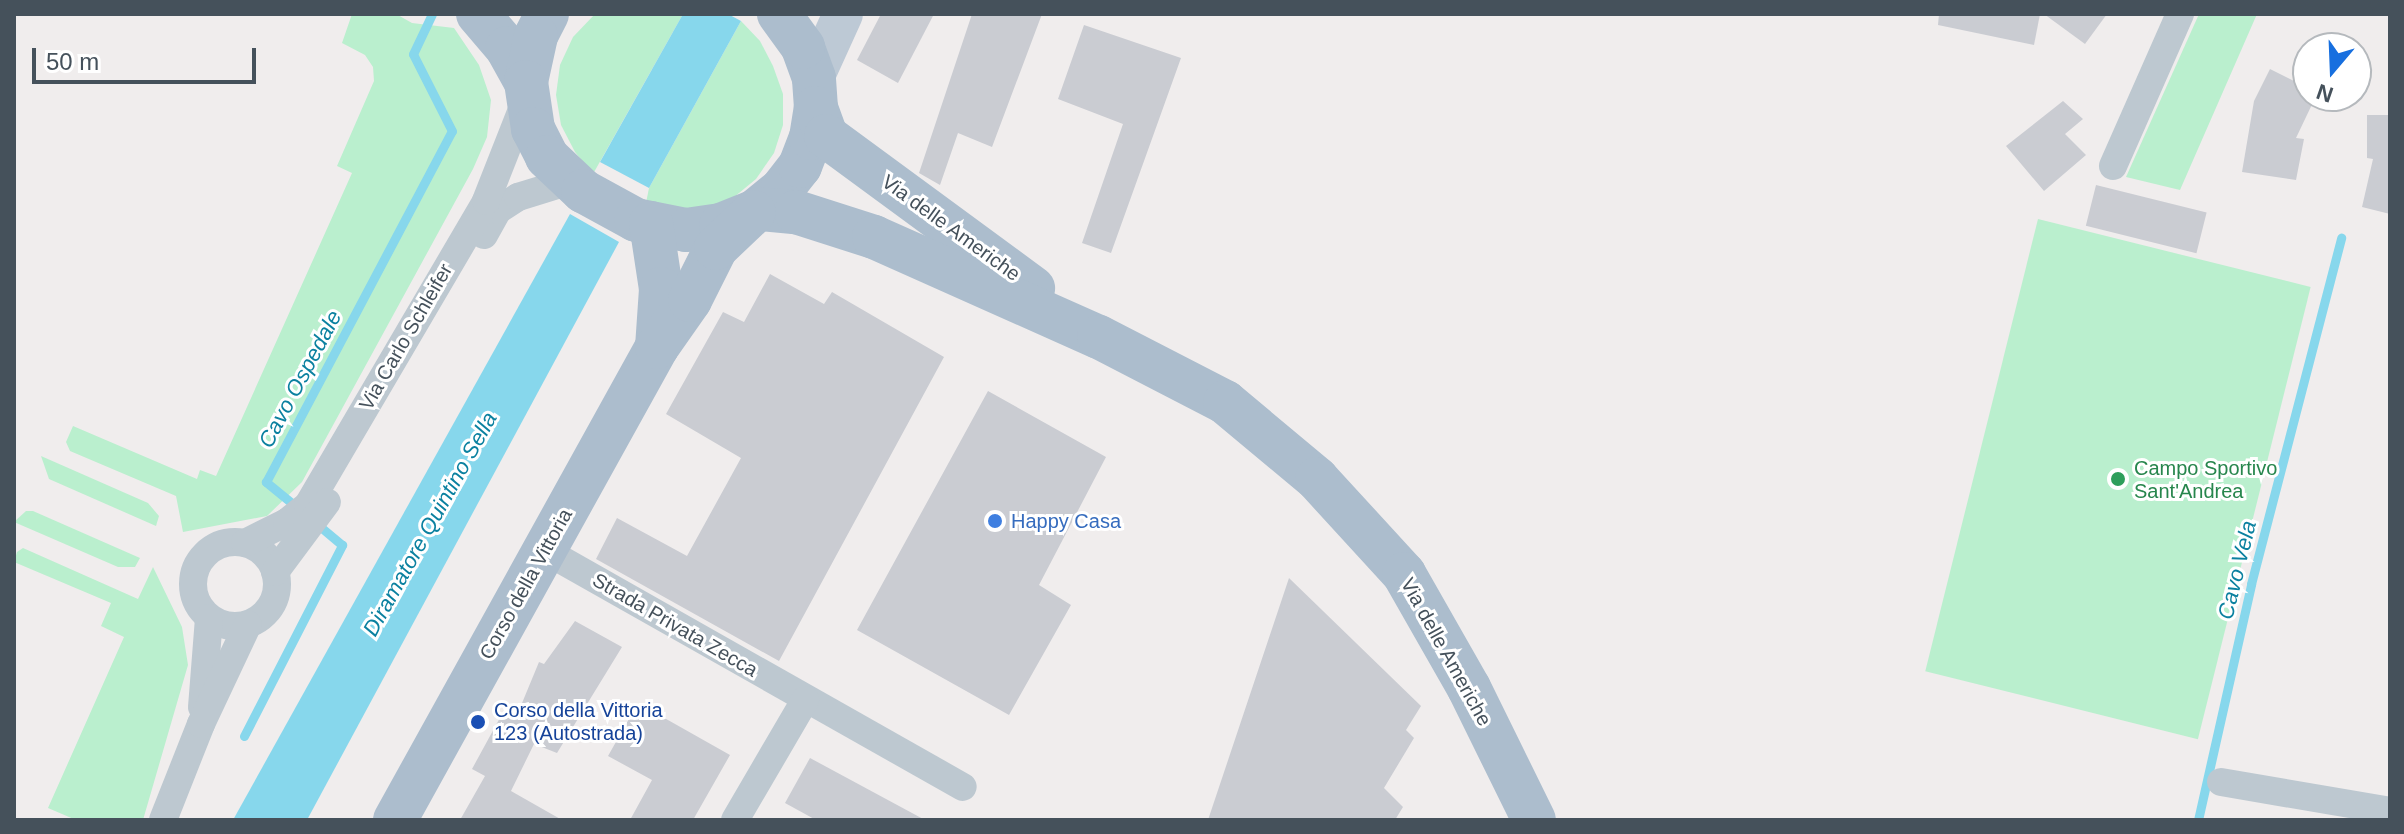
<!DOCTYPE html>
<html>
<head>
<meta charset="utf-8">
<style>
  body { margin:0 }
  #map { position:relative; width:2404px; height:834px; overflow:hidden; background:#f0eded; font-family:Helvetica,sans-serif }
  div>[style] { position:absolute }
  .green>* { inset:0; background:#baefce; transform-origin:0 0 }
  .water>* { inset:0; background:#87d7ec }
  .stream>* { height:9px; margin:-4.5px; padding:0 4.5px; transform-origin:4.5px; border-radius:4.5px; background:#87d7ec }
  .building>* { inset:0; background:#caccd2; transform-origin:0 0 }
  .street>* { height:28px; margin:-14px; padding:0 14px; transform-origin:14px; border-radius:14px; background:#bdc8d0 }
  .street>.ring { margin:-14px; padding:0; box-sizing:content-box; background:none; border:28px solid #bdc8d0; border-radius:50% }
  .secondary>* { height:40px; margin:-20px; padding:0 20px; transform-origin:20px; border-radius:20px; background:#bdc9d5 }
  .primary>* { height:44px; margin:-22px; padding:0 22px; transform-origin:22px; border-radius:22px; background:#acbdcd }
  .dots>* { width:22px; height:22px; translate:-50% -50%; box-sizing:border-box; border:4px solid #fff; border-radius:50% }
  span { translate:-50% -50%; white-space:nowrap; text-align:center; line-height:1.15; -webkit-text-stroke:6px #fff; paint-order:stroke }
  .street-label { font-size:20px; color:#45515b }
  .leisure-label { font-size:20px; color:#27864d }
  .left { translate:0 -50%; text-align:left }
  .shop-label { font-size:20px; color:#366cbe }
  .transit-label { font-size:20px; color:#164399 }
  .water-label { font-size:22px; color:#0b81a0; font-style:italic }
  .frame { position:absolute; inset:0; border:16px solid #45515b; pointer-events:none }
  .north { position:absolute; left:2292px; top:32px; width:80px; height:80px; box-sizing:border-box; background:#fff; border:2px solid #b5b9bd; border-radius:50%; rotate:199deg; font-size:22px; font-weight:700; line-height:32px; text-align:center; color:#45515b }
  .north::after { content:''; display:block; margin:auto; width:28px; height:36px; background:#176fdf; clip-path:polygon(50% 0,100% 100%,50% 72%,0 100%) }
  .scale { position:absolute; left:32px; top:48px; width:224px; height:36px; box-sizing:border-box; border:4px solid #45515b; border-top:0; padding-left:10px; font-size:24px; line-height:28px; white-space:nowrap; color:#45515b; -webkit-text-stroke:6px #fff; paint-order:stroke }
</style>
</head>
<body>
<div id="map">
  <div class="green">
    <i style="clip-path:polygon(352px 14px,396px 14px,412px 23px,454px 28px,479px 65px,491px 100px,487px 137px,473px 169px,302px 482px,267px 516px,183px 532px,176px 496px,70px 451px,66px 442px,73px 426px,197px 479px,200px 470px,216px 476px,352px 173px,337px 166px,374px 81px,373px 67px,365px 55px,342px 43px)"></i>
    <i style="clip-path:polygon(683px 14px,593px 174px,575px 152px,561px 125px,556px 95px,560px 65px,573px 37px,595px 14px)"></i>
    <i style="clip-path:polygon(2199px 14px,2257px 14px,2180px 190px,2126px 177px)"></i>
    <i style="clip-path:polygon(741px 21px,760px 41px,773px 66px,783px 94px,783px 125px,774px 153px,756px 179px,733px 198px,704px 208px,674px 210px,646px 203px,649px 188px)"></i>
    <i style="left:2038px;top:219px;width:281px;height:466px;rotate:14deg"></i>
    <i style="clip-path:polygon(41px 456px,148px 503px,159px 516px,156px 526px,49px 479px)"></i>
    <i style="clip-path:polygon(26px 511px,33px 511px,140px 558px,135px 567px,118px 567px,14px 522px)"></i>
    <i style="clip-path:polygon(23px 548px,138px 599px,153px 567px,182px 627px,188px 665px,143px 820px,76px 820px,48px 808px,124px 637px,101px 626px,111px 603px,14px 562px,17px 552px)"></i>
  </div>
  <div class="water">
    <i style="clip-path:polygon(683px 14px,728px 14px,741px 21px,649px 188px,600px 162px)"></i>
    <i style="clip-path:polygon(570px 214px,619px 242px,307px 820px,233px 820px)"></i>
  </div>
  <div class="stream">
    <i style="left:299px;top:509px;width:43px;rotate:-140.7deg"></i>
    <i style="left:266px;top:482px;width:397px;rotate:-62.1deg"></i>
    <i style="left:452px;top:131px;width:86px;rotate:-116.9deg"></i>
    <i style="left:413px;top:54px;width:44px;rotate:-64.6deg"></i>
    <i style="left:244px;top:736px;width:215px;rotate:-62.8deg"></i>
    <i style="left:342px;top:545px;width:34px;rotate:-140deg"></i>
    <i style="left:2198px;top:820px;width:242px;rotate:-77.3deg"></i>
    <i style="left:2251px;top:584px;width:358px;rotate:-75.4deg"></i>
  </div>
  <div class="building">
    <i style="clip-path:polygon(881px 14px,934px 14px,898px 83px,857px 60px)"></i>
    <i style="clip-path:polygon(972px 14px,1042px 14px,992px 147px,958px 133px,940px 185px,919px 173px)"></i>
    <i style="clip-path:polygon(1939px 14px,2040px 14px,2034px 45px,1938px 25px)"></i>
    <i style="clip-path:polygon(2044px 14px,2107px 14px,2085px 44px)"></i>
    <i style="clip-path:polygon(1084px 25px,1181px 58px,1111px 253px,1082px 243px,1123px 124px,1058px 99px)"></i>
    <i style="clip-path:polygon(2270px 69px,2308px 88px,2308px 96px,2316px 96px,2296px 138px,2304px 139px,2296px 180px,2242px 172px,2254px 101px)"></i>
    <i style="clip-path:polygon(2063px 101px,2083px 119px,2065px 134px,2086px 155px,2044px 191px,2006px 146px)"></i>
    <i style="clip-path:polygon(2367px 115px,2390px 115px,2390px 214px,2362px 207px,2373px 159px,2367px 158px)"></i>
    <i style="left:2096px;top:185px;width:114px;height:42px;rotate:14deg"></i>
    <i style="clip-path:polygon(770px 274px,824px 304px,832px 292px,944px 357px,779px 661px,596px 559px,617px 518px,687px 556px,741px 458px,666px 414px,723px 312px,744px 322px)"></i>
    <i style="clip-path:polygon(988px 391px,1106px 457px,1039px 585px,1071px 605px,1009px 715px,857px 630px)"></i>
    <i style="clip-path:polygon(1289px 578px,1421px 706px,1406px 730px,1414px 738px,1384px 788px,1403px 807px,1395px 820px,1208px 820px)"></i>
    <i style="clip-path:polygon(575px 621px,622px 647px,557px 753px,534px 744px,511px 791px,562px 820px,460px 820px,485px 776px,472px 769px,502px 714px,515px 720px,539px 662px,544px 664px)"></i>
    <i style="clip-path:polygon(634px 710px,652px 711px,730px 755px,693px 820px,630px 820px,652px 780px,608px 756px)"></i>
    <i style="clip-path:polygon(810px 758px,925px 820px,816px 820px,785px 803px)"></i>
  </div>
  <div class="street">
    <i style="left:2113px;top:166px;width:166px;rotate:-66.2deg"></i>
    <i style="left:484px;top:235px;width:29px;rotate:-61deg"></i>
    <i style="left:498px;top:210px;width:24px;rotate:-33deg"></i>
    <i style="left:518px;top:197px;width:54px;rotate:-17.1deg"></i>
    <i class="ring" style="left:193px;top:542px;width:56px;height:56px"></i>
    <i style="left:245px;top:543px;width:47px;rotate:-26.6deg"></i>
    <i style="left:287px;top:522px;width:27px;rotate:-39deg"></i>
    <i style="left:308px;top:505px;width:352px;rotate:-59.6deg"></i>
    <i style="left:486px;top:201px;width:106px;rotate:-68.5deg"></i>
    <i style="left:544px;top:550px;width:481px;rotate:29.5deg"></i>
    <i style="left:275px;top:572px;width:87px;rotate:-53.4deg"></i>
    <i style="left:202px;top:707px;width:89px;rotate:-85.5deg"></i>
    <i style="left:2221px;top:782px;width:171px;rotate:9.7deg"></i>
    <i style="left:163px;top:820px;width:103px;rotate:-68.4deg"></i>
    <i style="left:201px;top:724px;width:110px;rotate:-64.8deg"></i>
    <i style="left:735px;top:820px;width:139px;rotate:-59.7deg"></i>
  </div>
  <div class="secondary">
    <i style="left:814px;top:78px;width:70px;rotate:-65.6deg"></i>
  </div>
  <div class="primary">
    <i style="left:478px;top:14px;width:45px;rotate:49.5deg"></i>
    <i style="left:507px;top:48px;width:39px;rotate:61deg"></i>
    <i style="left:547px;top:14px;width:25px;rotate:117deg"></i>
    <i style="left:536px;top:36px;width:47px;rotate:102.3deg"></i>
    <i style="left:526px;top:82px;width:48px;rotate:81.5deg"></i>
    <i style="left:533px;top:129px;width:31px;rotate:63deg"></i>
    <i style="left:547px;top:157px;width:50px;rotate:43.4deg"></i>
    <i style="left:583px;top:191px;width:60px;rotate:28.7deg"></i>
    <i style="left:636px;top:220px;width:51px;rotate:11.3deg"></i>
    <i style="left:686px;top:230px;width:35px;rotate:-8deg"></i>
    <i style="left:721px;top:225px;width:35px;rotate:-22deg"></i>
    <i style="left:754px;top:212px;width:36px;rotate:-39deg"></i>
    <i style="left:782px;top:189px;width:29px;rotate:-52deg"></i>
    <i style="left:800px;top:166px;width:30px;rotate:-69deg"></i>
    <i style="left:811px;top:138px;width:30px;rotate:-81deg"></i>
    <i style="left:816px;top:108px;width:30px;rotate:-94deg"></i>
    <i style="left:814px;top:78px;width:33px;rotate:-110deg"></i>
    <i style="left:803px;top:47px;width:41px;rotate:-126deg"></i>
    <i style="left:816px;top:108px;width:30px;rotate:70deg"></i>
    <i style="left:826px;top:136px;width:257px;rotate:36.3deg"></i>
    <i style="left:759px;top:209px;width:37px;rotate:5deg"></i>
    <i style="left:796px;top:212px;width:82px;rotate:17.8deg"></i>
    <i style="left:874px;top:237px;width:246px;rotate:24deg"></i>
    <i style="left:1099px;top:337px;width:142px;rotate:27.3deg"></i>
    <i style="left:1225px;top:402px;width:120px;rotate:39.9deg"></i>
    <i style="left:1317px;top:479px;width:129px;rotate:47.5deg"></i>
    <i style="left:1404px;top:574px;width:131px;rotate:60.3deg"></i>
    <i style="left:1469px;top:688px;width:147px;rotate:63.8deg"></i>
    <i style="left:651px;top:223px;width:67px;rotate:81.4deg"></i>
    <i style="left:661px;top:289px;width:58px;rotate:93.9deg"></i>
    <i style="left:395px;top:820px;width:541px;rotate:-61.02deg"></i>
    <i style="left:657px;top:347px;width:57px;rotate:-54.9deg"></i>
    <i style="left:690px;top:300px;width:58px;rotate:-63.4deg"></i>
    <i style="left:716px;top:248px;width:52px;rotate:-43.5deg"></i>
  </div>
  <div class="dots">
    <i style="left:2118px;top:479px;background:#2e9e5b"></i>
    <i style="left:995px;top:521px;background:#3f7fe0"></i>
    <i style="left:478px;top:722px;background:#1a4fb4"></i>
  </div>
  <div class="street-label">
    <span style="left:951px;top:228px;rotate:36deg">Via delle Americhe</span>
    <span style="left:406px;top:337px;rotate:-60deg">Via Carlo Schleifer</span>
    <span style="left:526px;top:584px;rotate:-61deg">Corso della Vittoria</span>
    <span style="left:675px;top:625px;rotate:30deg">Strada Privata Zecca</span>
    <span style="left:1446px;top:652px;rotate:61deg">Via delle Americhe</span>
  </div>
  <div class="leisure-label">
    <span class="left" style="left:2134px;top:480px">Campo Sportivo<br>Sant'Andrea</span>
  </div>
  <div class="shop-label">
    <span class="left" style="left:1011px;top:521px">Happy Casa</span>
  </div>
  <div class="transit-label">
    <span class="left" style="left:494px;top:722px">Corso della Vittoria<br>123 (Autostrada)</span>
  </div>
  <div class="water-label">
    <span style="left:300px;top:379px;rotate:-62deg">Cavo Ospedale</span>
    <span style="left:430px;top:524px;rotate:-61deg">Diramatore Quintino Sella</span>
    <span style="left:2237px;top:570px;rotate:-76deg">Cavo Vela</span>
  </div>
  <div class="frame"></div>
  <div class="north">N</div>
  <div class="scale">50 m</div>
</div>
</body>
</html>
